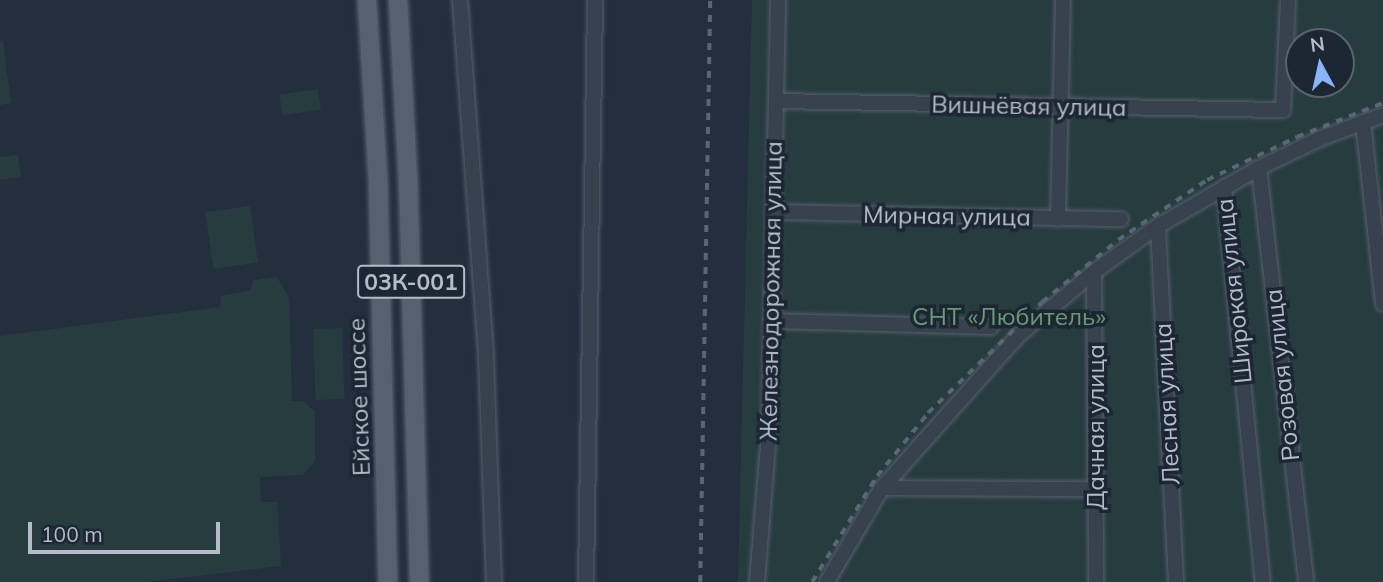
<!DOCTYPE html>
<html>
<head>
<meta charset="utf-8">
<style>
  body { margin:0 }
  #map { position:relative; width:1383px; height:582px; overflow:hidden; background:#242f3e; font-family:Mulish,sans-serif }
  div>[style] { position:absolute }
  .green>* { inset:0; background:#263c3f; transform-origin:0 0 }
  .roads { filter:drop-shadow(0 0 2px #565f6c) drop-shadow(0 0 2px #565f6c) }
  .minor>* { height:14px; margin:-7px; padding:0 7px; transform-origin:7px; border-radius:7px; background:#38414e }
  .major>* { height:18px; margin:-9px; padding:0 9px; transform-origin:9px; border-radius:9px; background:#56606e }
  .rail>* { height:3.5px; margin-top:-1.75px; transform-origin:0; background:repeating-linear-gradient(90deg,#5a6575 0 7px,transparent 0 14px) }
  span { translate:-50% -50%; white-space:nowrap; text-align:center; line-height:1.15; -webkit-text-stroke:7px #1d2633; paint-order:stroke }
  .shield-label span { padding:2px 5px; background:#1d2633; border:2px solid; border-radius:5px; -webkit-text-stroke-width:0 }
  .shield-label { font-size:23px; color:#b4bcc9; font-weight:700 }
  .street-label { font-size:24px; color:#b4bcc9 }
  .park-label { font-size:24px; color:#6b9a76 }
  .north { position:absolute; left:1285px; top:28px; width:70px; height:70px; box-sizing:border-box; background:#1d2633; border:2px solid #59626f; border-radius:50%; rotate:352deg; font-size:19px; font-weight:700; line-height:28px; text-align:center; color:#b4bcc9 }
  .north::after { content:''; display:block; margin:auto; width:24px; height:32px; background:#8ab4f8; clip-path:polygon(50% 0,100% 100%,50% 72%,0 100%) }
  .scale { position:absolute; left:28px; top:522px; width:192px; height:32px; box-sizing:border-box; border:4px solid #b4bcc9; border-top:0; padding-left:9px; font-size:21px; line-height:24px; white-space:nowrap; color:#b4bcc9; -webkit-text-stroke:5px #1d2633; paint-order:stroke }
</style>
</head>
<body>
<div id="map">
  <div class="green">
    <i style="clip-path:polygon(evenodd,752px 0,1383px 0,1383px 582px,738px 582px,752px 0,1299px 42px,1341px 42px,1341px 84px,1299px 84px,1299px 42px)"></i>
    <i style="clip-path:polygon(3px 40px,11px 103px,0 105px,0 41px)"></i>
    <i style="left:318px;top:89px;width:21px;height:39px;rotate:82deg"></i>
    <i style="clip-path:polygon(18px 155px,21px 177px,0 180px,0 157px)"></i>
    <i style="left:250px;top:206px;width:57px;height:45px;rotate:82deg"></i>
    <i style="clip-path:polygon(277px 277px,289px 298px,292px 401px,303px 401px,315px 412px,315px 461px,303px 475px,260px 477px,261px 502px,277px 502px,281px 566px,147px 582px,0 582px,0 336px,220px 307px,221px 296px,251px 290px,253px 280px)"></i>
    <i style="left:342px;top:328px;width:71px;height:29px;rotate:88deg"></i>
  </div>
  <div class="roads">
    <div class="minor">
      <i style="left:460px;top:0;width:357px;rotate:85.8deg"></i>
      <i style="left:486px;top:356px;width:226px;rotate:88deg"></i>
      <i style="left:776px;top:101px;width:507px;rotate:1.02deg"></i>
      <i style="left:1283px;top:110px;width:110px;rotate:-87.4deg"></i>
      <i style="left:1363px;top:122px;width:183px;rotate:83.7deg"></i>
      <i style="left:1259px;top:168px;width:417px;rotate:83.5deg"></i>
      <i style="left:1224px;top:187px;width:397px;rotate:84.4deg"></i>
      <i style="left:773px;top:212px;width:348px;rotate:1.2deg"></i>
      <i style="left:1058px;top:219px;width:219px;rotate:-88.7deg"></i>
      <i style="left:1158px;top:226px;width:356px;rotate:87.1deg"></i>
      <i style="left:1094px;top:272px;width:310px;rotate:89.6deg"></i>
      <i style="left:771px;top:321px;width:220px;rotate:1.6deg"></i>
      <i style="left:882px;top:488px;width:214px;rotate:0.3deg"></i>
      <i style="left:586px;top:582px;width:582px;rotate:-89.11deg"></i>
      <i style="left:757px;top:582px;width:148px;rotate:-85.4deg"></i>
      <i style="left:769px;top:434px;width:434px;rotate:-88.8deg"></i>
      <i style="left:827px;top:582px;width:109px;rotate:-59.7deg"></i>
      <i style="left:882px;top:488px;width:205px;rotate:-48.2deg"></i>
      <i style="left:1019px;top:335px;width:98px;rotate:-40deg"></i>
      <i style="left:1094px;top:272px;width:79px;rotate:-35.7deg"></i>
      <i style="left:1158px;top:226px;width:116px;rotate:-29.9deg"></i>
      <i style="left:1259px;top:168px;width:67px;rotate:-25.8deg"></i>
      <i style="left:1319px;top:139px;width:68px;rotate:-20.6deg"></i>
    </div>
    <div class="major">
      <i style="left:367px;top:0;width:179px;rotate:86.5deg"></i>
      <i style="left:378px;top:179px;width:403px;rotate:88.6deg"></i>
      <i style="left:398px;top:0;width:177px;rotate:86.8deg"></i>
      <i style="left:408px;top:177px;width:405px;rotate:88.4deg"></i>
    </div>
  </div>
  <div class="rail">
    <i style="left:700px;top:582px;width:582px;rotate:-89.02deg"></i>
    <i style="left:812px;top:582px;width:124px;rotate:-58.5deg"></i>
    <i style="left:877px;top:476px;width:81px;rotate:-51deg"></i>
    <i style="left:928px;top:413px;width:159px;rotate:-44.2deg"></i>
    <i style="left:1042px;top:302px;width:98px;rotate:-39.2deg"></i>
    <i style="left:1118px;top:240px;width:107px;rotate:-34deg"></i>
    <i style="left:1207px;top:180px;width:100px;rotate:-25.5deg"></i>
    <i style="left:1297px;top:137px;width:92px;rotate:-21.6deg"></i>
  </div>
  <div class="shield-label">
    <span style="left:411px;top:282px">03К-001</span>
  </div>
  <div class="street-label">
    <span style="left:1029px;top:106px;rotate:1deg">Вишнёвая улица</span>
    <span style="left:947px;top:216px;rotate:1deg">Мирная улица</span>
    <span style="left:771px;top:291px;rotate:-89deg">Железнодорожная улица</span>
    <span style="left:1234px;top:291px;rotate:-96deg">Широкая улица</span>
    <span style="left:1282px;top:375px;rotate:-96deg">Розовая улица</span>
    <span style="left:359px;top:397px;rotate:-92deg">Ейское шоссе</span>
    <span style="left:1167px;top:404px;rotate:-93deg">Лесная улица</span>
    <span style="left:1096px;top:427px;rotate:-90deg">Дачная улица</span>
  </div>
  <div class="park-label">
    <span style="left:1009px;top:317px">СНТ «Любитель»</span>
  </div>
  <div class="north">N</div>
  <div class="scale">100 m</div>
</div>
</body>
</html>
